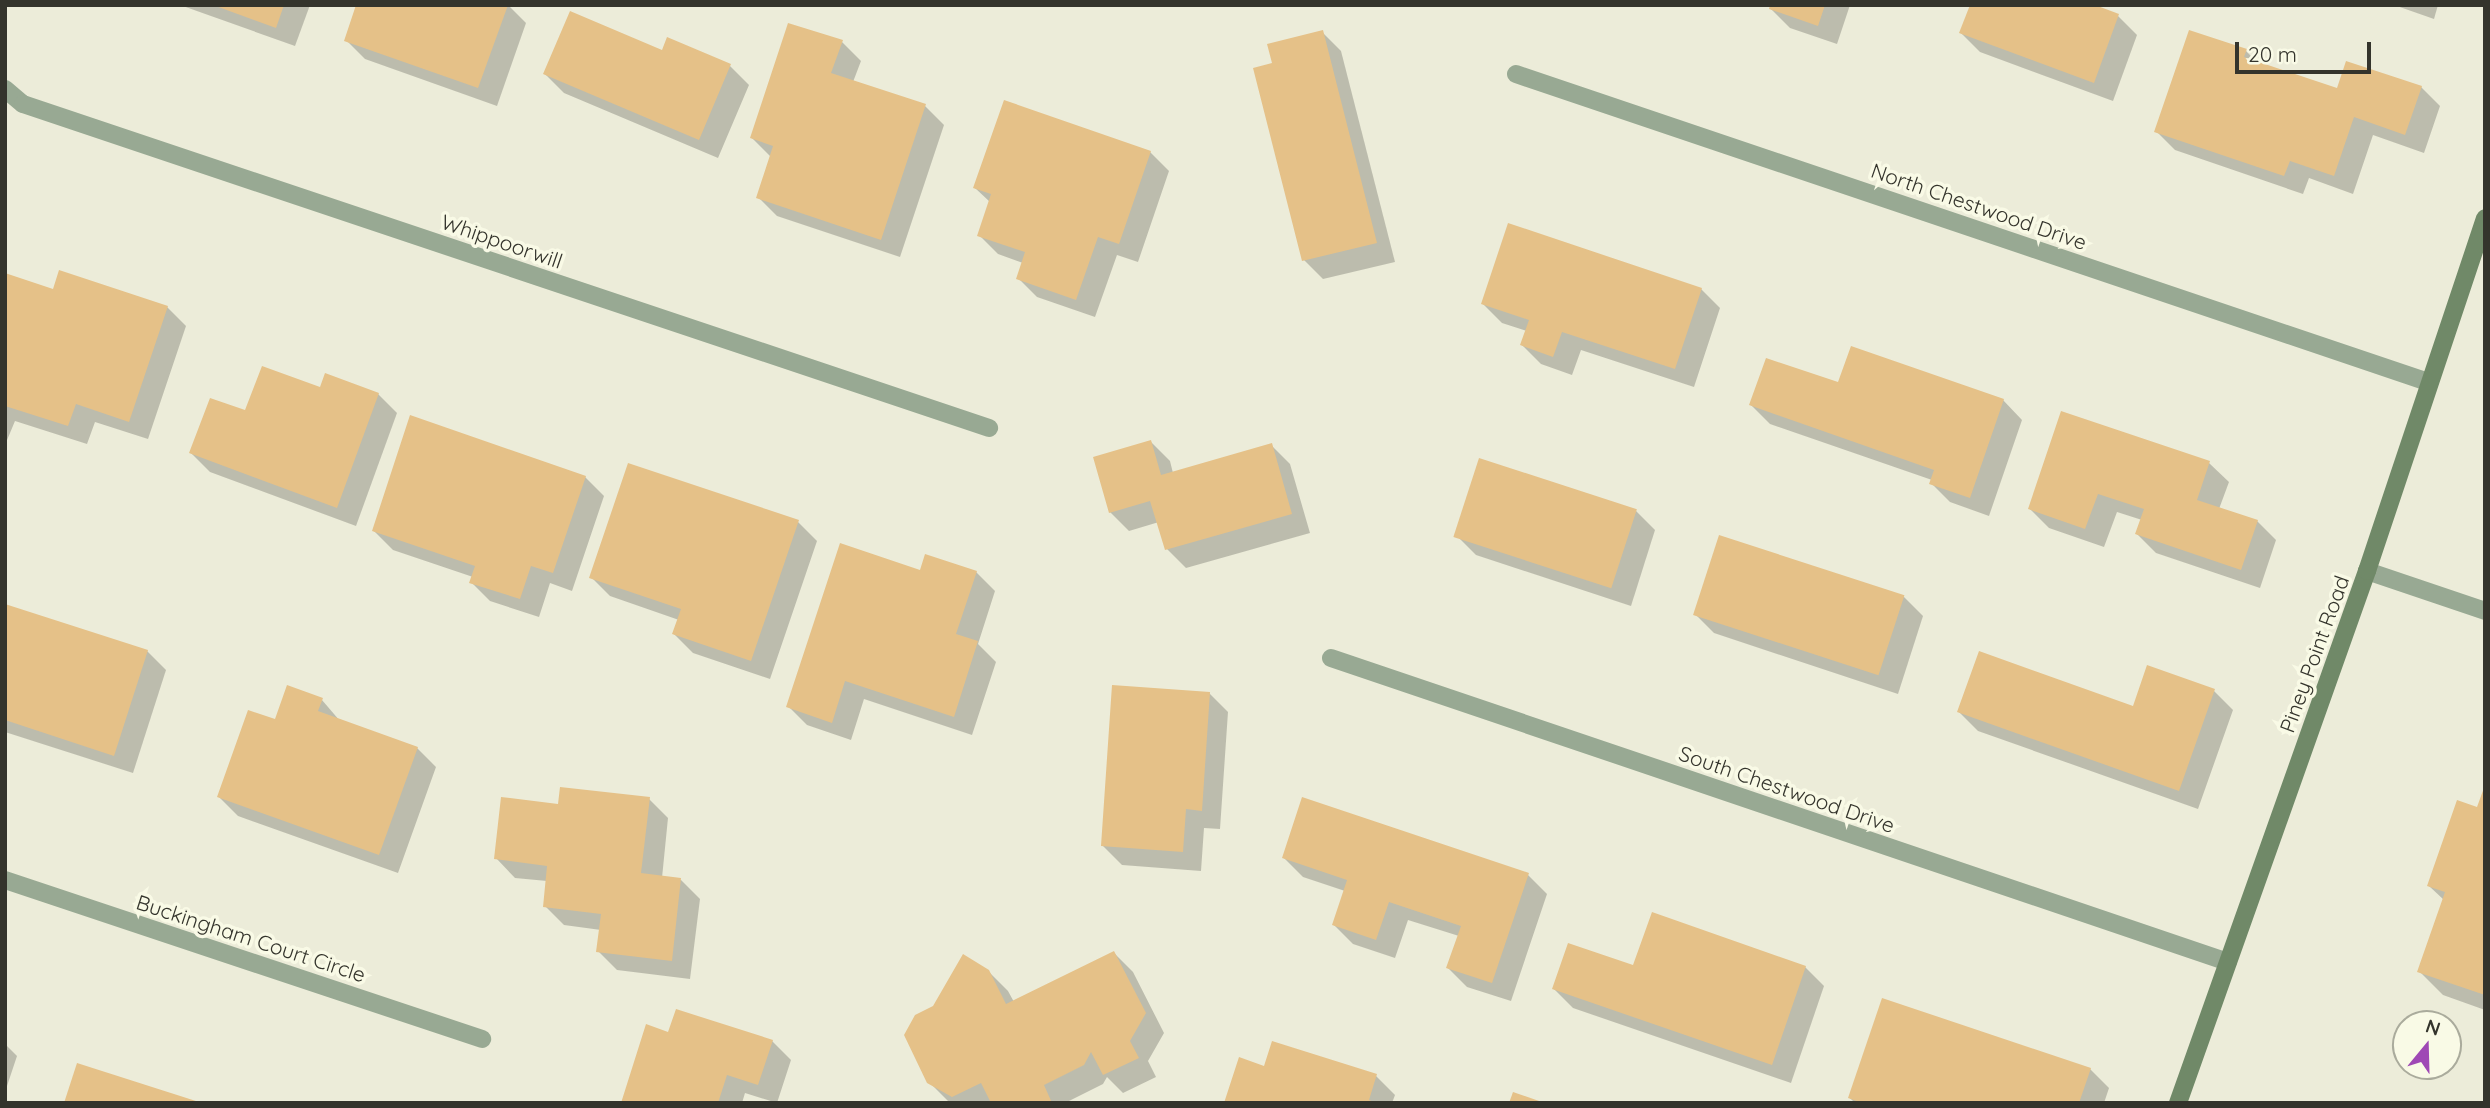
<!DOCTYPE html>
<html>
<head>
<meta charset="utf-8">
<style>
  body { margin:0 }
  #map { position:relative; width:2490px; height:1108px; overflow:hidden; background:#ececd9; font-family:Quicksand,sans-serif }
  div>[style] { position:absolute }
  .shadow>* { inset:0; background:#0003 }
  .building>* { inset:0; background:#e5c188; transform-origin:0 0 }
  .street>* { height:18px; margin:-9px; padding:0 9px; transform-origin:9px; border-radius:9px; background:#98a993 }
  .secondary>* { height:18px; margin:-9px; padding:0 9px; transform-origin:9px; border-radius:9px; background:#708968 }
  span { translate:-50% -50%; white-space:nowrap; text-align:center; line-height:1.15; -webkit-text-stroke:7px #f9fae6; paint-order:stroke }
  .street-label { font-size:21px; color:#34342c }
  .frame { position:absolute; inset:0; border:7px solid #34342c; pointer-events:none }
  .north { position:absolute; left:2392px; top:1010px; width:70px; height:70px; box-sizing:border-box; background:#f9fae6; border:2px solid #aaab9c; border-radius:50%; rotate:19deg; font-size:19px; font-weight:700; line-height:28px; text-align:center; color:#34342c }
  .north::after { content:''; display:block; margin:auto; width:24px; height:32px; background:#9f48b5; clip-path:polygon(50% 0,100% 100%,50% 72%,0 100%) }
  .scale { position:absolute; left:2235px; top:42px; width:136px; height:32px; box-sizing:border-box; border:4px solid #34342c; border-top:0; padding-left:9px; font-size:21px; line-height:24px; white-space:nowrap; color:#34342c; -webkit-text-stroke:5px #f9fae6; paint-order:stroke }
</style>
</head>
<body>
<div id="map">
  <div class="shadow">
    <i style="clip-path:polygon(180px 5px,310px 5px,295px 46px)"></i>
    <i style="clip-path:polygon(358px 5px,508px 5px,526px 23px,497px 106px,365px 59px,346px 40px)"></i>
    <i style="clip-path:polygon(1772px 5px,1850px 5px,1837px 44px,1790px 28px,1771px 9px)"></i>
    <i style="clip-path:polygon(2090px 5px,2118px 16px,2137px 35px,2113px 101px,1980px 52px,1961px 33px)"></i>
    <i style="clip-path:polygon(2394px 5px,2438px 5px,2434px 19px)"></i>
    <i style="clip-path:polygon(1322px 32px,1341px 51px,1395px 262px,1323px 279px,1304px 260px)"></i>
    <i style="clip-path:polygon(668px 40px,730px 66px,749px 85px,718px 158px,564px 93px,545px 74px,663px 52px)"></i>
    <i style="clip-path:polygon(842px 42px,861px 61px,853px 82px,925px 106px,944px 125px,900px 257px,777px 216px,758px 197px,771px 157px,752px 138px)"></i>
    <i style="clip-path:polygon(2246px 51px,2259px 64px,2338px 91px,2421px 87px,2440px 106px,2424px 153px,2373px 135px,2353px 194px,2309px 178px,2303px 194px,2175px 150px,2156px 131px)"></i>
    <i style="clip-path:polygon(1150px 152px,1169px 171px,1138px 262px,1117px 255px,1095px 317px,1037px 297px,1018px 278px,1023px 263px,998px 254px,979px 235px,990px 202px,975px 188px)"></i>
    <i style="clip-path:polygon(5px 275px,54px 291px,167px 307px,186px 326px,148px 439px,95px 422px,87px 444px,15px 421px,5px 445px)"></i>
    <i style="clip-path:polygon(1701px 289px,1720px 308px,1694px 387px,1581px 350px,1572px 375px,1541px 364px,1522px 345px,1527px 331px,1502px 323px,1483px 304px)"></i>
    <i style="clip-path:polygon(1839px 385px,2003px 400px,2022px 420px,1989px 516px,1950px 502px,1931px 483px,1932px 480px,1770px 424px,1751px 405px)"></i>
    <i style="clip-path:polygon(321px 389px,378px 394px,397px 413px,356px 526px,210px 472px,191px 453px,246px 413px)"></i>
    <i style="clip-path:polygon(2062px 414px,2209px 463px,2229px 482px,2219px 509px,2257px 521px,2276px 540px,2260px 588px,2156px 553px,2137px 534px,2142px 520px,2117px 512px,2104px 547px,2049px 528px,2030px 509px)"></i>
    <i style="clip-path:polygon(1151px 442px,1170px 461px,1173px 473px,1271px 445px,1290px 464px,1310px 533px,1186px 568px,1167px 549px,1159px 522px,1129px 531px,1110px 512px)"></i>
    <i style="clip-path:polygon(585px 477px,604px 496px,572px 591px,550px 583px,539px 617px,490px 601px,471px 582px,473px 577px,393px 550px,374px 531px)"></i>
    <i style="clip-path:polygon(1636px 511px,1655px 530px,1631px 606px,1476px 555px,1457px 536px)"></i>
    <i style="clip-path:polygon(798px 522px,817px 541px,770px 679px,693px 653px,674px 634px,679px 620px,610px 596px,591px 577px)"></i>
    <i style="clip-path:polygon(1720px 537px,1904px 597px,1923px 616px,1898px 694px,1714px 633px,1695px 614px)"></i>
    <i style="clip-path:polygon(921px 572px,976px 572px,995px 591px,978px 644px,996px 662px,972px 735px,864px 699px,851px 740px,807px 725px,788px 706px)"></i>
    <i style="clip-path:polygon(5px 606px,147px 651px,166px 670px,133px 773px,5px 732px)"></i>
    <i style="clip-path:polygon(2148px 667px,2214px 691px,2233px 710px,2198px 809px,1978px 731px,1959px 712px,2134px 708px)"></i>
    <i style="clip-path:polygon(1209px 693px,1228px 712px,1220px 829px,1204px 828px,1201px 871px,1122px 865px,1103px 846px)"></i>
    <i style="clip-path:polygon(322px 700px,340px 721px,417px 748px,436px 767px,398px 873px,238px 816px,219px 797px,276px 721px)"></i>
    <i style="clip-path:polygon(2485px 789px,2485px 1010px,2443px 995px,2419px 971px,2444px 900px,2429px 886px,2478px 809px)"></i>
    <i style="clip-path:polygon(649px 799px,668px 818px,662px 878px,681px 880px,700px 899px,690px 979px,617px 970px,598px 951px,601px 930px,564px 925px,545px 906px,547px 881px,515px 878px,496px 858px,560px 806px)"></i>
    <i style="clip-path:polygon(1284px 858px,1528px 875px,1547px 894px,1511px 1001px,1467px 987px,1448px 968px,1459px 936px,1408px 920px,1395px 958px,1353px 944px,1334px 925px,1345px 891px,1303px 877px)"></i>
    <i style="clip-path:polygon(1114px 953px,1133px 972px,1164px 1033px,1148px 1061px,1156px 1077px,1123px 1093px,1107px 1077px,1103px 1084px,1065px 1103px,950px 1103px,929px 1082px,934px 1008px,988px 971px,1008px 991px,1014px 1002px)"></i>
    <i style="clip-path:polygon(1634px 967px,1805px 967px,1824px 986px,1791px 1083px,1573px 1008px,1554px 989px)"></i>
    <i style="clip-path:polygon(669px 1034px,772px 1041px,791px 1060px,777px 1103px,745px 1093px,742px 1103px,622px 1103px)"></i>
    <i style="clip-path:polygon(5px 1044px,17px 1056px,5px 1092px)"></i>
    <i style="clip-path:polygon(1265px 1068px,1376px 1076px,1395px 1095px,1392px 1103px,1226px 1103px)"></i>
    <i style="clip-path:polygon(2090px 1069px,2109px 1088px,2104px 1103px,1855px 1103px,1850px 1098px)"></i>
  </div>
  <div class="building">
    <i style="clip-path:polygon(213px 5px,284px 5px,276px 28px)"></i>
    <i style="clip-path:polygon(356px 5px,508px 5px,478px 88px,344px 41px)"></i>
    <i style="clip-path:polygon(1770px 5px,1825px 5px,1818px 26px,1769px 9px)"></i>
    <i style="clip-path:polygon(1970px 5px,2095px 5px,2119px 14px,2094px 83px,1959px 33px)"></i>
    <i style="clip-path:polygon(570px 11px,662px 50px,667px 37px,731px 64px,699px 140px,543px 74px)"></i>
    <i style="clip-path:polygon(788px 23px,843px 40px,831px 73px,926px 104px,881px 240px,756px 198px,773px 146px,750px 138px)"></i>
    <i style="clip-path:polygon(1323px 30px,1377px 243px,1302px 261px,1253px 68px,1272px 63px,1267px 44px)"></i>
    <i style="clip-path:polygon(2189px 30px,2247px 49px,2244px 57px,2337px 88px,2346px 61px,2422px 86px,2405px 135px,2354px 117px,2334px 176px,2290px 161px,2284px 176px,2154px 132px)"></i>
    <i style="clip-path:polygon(1004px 100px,1151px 151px,1119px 244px,1098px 237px,1076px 300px,1016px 279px,1025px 252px,977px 236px,991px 194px,973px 188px)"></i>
    <i style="clip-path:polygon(1508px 223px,1702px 288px,1675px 369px,1562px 332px,1553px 357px,1520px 345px,1529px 320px,1481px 304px)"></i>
    <i style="clip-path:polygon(59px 270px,168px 306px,129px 422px,76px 404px,68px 426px,5px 406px,5px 273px,53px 289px)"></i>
    <i style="clip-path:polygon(1851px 346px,2004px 399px,1970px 498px,1929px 484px,1934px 470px,1749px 405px,1766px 358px,1838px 382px)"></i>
    <i style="clip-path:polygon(262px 366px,320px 387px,325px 373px,379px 393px,337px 508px,189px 453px,210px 398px,245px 410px)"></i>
    <i style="clip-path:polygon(2061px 411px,2210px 461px,2197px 500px,2258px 520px,2241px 570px,2135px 534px,2144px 509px,2098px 494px,2085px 529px,2028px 509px)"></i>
    <i style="clip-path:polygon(410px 415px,586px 476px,553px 573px,531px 566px,520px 599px,469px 583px,475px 566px,372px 531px)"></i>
    <i style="clip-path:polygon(1151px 440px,1161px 475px,1272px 443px,1292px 514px,1165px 550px,1150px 501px,1109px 513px,1093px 457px)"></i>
    <i style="left:1479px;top:458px;width:166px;height:83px;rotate:18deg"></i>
    <i style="clip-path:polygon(628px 463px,799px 520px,751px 661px,672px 634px,681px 609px,589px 578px)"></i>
    <i style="left:1719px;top:535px;width:195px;height:84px;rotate:18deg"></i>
    <i style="clip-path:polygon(840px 543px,920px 570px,925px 554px,977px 571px,956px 634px,978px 641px,954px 717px,845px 681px,832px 723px,786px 707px)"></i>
    <i style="clip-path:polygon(5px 604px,148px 650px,114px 756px,5px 720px)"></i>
    <i style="clip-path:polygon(1979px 651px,2133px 706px,2147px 665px,2215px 689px,2179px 791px,1957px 712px)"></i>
    <i style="clip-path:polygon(287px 685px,323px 698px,318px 711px,418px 747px,379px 855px,217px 797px,248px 710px,275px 719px)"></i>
    <i style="clip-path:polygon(1112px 685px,1210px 692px,1202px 811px,1186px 809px,1183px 852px,1101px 846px)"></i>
    <i style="clip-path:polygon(2485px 785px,2485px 995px,2417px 972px,2445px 892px,2427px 886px,2457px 800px,2477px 807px)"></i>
    <i style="clip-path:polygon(560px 787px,650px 797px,641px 873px,681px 878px,672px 961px,596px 952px,601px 914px,543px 907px,547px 866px,494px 859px,501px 797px,558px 804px)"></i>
    <i style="clip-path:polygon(1302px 797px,1529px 873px,1492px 983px,1446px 968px,1461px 926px,1389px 902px,1376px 940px,1332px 925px,1347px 880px,1282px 858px)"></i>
    <i style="clip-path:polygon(1652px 912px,1806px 966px,1772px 1065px,1552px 989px,1568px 943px,1633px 965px)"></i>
    <i style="clip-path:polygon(1114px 951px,1146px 1013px,1130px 1041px,1139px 1058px,1103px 1075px,1091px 1052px,1084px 1065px,1044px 1085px,1052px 1103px,991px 1103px,981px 1083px,952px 1097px,927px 1083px,904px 1035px,915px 1015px,933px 1006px,963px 954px,989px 970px,1006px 1004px)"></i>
    <i style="clip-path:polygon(1882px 998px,2091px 1068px,2079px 1103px,1862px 1103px,1848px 1098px)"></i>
    <i style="clip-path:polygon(676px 1009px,773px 1040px,758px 1085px,727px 1075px,718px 1103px,621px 1103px,646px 1024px,668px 1032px)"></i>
    <i style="clip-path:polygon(1272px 1041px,1377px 1074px,1369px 1100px,1376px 1103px,1224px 1103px,1239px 1057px,1264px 1066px)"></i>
    <i style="clip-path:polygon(77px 1063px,199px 1102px,199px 1103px,64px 1103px)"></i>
    <i style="clip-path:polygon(1513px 1092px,1542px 1102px,1542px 1103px,1509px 1103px)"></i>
  </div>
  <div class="street">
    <i style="left:1516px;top:74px;width:963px;rotate:18.66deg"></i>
    <i style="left:5px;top:89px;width:23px;rotate:40deg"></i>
    <i style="left:23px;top:104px;width:1019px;rotate:18.54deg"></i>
    <i style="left:2367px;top:571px;width:125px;rotate:18.7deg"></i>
    <i style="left:1331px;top:658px;width:947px;rotate:18.72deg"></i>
    <i style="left:5px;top:880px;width:503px;rotate:18.43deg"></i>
  </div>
  <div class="secondary">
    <i style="left:2178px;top:1103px;width:565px;rotate:-70.44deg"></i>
    <i style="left:2367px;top:571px;width:372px;rotate:-71.5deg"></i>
  </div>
  <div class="street-label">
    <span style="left:1979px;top:206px;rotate:19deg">North Chestwood Drive</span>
    <span style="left:502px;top:241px;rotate:19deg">Whippoorwill</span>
    <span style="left:2314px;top:654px;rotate:-70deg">Piney Point Road</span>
    <span style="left:1787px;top:789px;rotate:19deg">South Chestwood Drive</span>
    <span style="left:251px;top:938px;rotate:18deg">Buckingham Court Circle</span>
  </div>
  <div class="frame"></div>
  <div class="north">N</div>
  <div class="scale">20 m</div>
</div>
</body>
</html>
